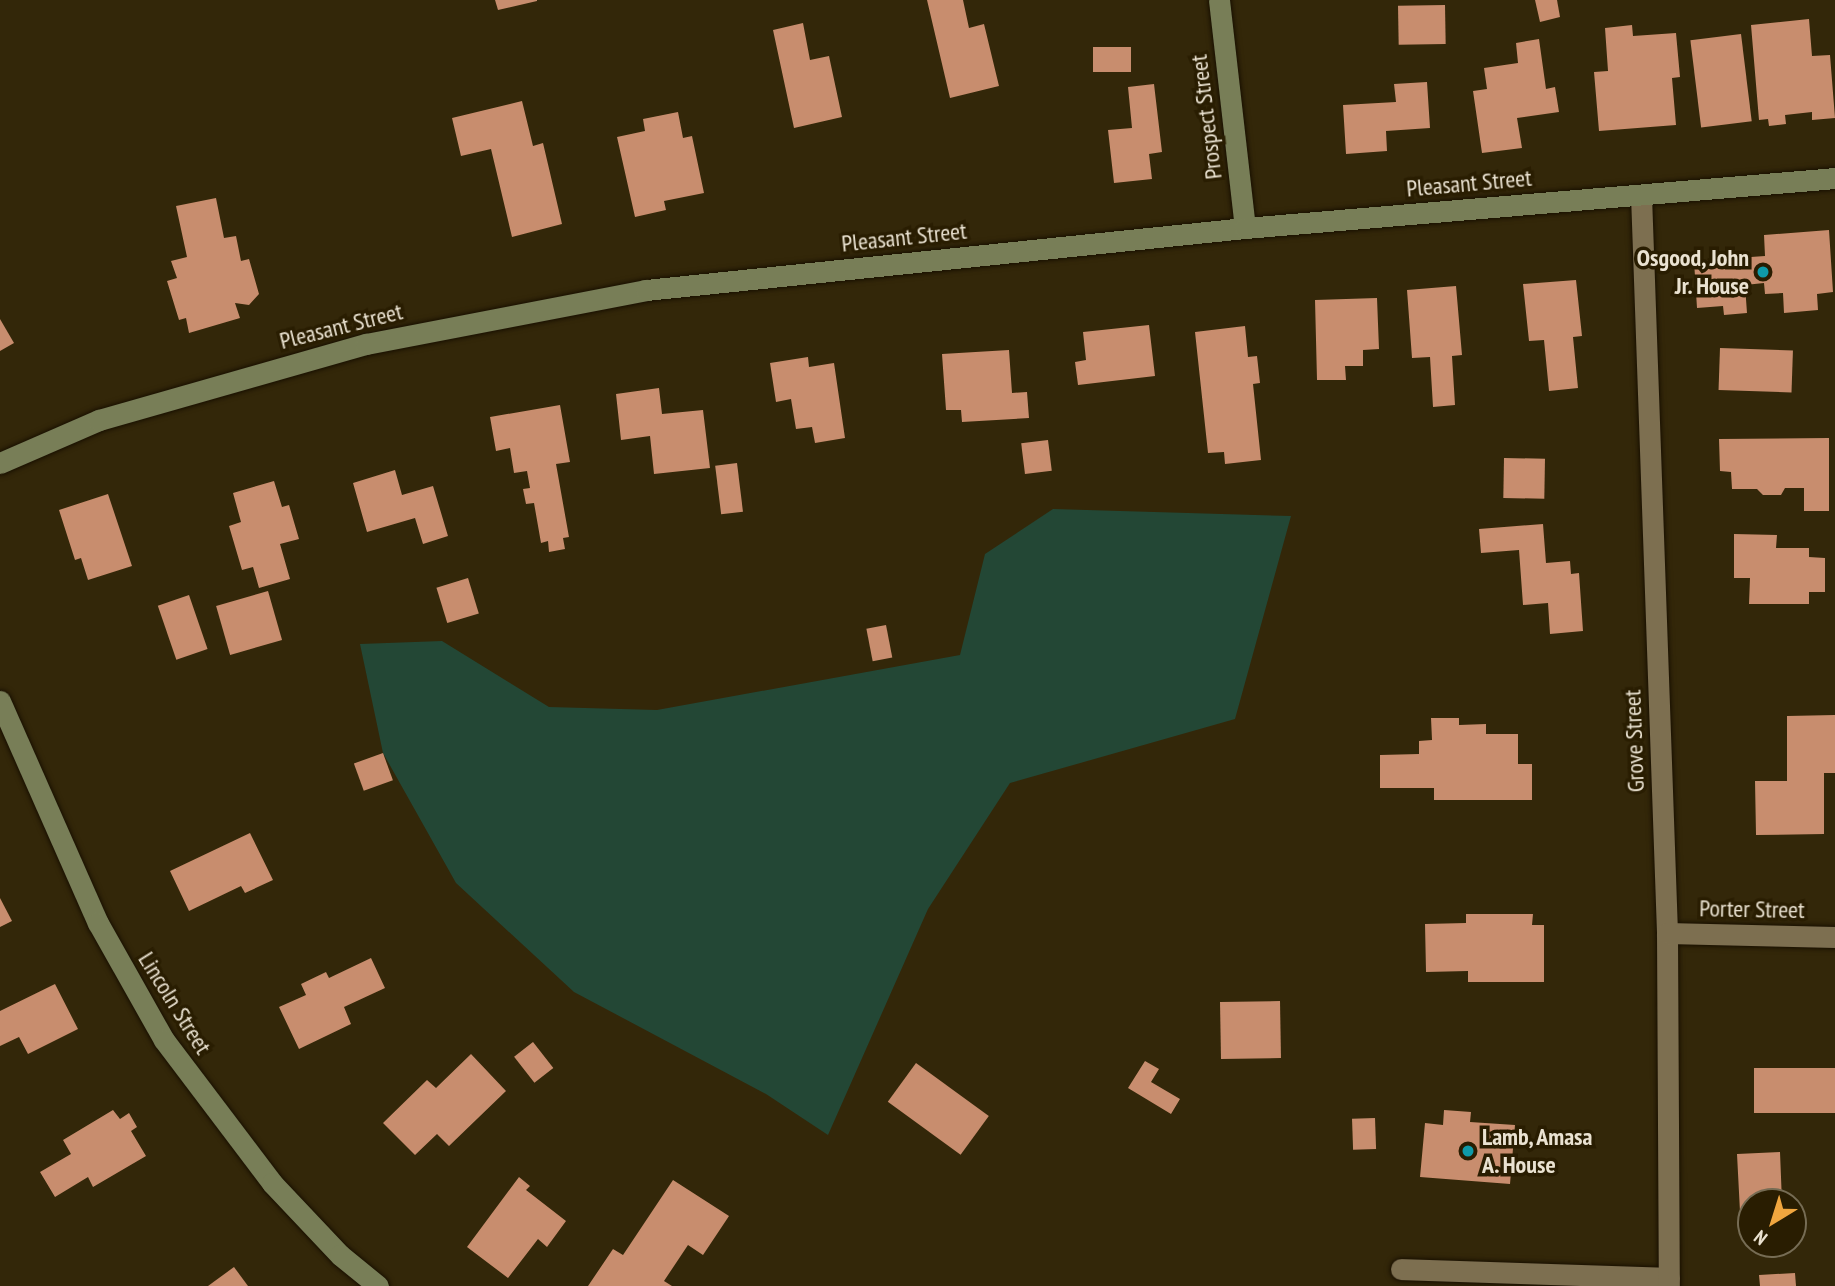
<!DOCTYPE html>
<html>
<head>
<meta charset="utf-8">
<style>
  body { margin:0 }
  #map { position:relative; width:1835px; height:1286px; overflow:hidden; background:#332709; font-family:"PT Sans Narrow",sans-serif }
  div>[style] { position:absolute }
  .green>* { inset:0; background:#234735 }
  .building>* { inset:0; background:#c88d6e; transform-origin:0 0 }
  .roads { filter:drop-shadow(0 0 2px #191000) drop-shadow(0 0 2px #191000) }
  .lane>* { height:21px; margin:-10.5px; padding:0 10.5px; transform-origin:10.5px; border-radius:10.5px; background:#7d6f50 }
  .street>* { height:21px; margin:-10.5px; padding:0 10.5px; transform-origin:10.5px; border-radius:10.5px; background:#7d6f50 }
  .secondary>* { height:21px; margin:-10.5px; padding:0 10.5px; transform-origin:10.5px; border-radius:10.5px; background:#787e57 }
  .dots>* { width:19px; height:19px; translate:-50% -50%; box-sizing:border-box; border:4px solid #291d01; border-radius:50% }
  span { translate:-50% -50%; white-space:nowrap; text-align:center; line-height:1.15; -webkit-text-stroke:7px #291d01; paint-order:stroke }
  .street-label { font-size:24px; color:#eae2d1 }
  .poi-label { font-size:24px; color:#eae2d1; font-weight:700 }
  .right { translate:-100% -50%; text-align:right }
  .left { translate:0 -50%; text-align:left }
  .north { position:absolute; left:1737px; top:1188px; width:70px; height:70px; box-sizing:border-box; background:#291d01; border:2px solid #766c54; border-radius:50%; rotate:218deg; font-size:19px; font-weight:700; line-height:28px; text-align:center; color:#eae2d1 }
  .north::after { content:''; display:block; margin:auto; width:24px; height:32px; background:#f0a63f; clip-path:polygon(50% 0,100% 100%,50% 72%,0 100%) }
</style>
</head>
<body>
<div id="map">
  <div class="green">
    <i style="clip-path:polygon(1053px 509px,1291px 516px,1235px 719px,1010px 783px,928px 909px,828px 1135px,766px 1094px,574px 992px,456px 883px,383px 753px,360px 644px,442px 641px,549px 707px,657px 710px,960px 655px,985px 554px)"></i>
  </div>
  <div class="building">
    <i style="clip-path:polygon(495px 0,537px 0,537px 1px,498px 10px)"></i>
    <i style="clip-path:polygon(927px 0,963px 0,969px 28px,984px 24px,999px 86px,950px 98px)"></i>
    <i style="clip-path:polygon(1535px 0,1557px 0,1560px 17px,1540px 22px)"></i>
    <i style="left:1445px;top:5px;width:39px;height:47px;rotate:89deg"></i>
    <i style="clip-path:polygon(1809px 19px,1812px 56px,1830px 55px,1835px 118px,1812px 120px,1812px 112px,1785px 115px,1786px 124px,1769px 126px,1768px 119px,1759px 120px,1751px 25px)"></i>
    <i style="clip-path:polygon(803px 23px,810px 60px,829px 56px,842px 117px,794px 128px,773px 30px)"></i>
    <i style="clip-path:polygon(1632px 25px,1633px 36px,1676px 33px,1680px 77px,1672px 78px,1676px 125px,1599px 131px,1594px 72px,1608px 71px,1605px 28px)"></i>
    <i style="left:1741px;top:34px;width:88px;height:51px;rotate:83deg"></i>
    <i style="clip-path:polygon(1539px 39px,1546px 89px,1555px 87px,1559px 112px,1517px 118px,1522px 148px,1482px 153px,1473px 91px,1487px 89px,1484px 68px,1518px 63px,1516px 43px)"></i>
    <i style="left:1093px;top:47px;width:38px;height:25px"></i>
    <i style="clip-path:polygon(1427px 82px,1430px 128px,1386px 131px,1387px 151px,1346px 154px,1343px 105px,1396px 102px,1394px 84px)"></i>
    <i style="clip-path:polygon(1154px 84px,1162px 152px,1149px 154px,1152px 179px,1114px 183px,1108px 130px,1132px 128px,1128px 87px)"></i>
    <i style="clip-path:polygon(522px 101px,533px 146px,543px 143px,562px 224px,512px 237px,491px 149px,461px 156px,452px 118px)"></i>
    <i style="clip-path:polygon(678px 112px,683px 138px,692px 136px,704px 193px,664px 201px,666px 210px,635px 217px,617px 137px,645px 131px,643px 119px)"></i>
    <i style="clip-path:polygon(216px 198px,224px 238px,236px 236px,241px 261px,249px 259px,259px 294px,249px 305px,235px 303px,240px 318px,189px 333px,186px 318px,179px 320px,167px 281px,177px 278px,171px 261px,187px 257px,176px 206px)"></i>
    <i style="clip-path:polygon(1829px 230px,1833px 292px,1817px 294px,1818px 310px,1784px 313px,1783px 293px,1765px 294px,1764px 283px,1745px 285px,1747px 313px,1724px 315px,1723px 306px,1697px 308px,1694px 261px,1765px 256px,1764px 235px)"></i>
    <i style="clip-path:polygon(1576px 280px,1582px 336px,1573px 337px,1578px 388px,1549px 391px,1544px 340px,1529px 341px,1523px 284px)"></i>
    <i style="clip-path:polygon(1456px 286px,1462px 355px,1452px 356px,1455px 405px,1433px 407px,1430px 357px,1412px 358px,1407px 290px)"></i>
    <i style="clip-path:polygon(1377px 298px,1379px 349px,1363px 350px,1363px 366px,1345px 366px,1346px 380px,1317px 380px,1315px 300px)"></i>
    <i style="clip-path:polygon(0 319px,14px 343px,0 351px)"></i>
    <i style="clip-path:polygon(1149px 325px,1155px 376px,1078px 385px,1075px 362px,1086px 360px,1083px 332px)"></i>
    <i style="clip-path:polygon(1245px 326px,1248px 357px,1257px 356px,1260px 383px,1253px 384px,1261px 460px,1225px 464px,1224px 452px,1208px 453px,1195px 332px)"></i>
    <i style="left:1720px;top:348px;width:73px;height:42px;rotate:2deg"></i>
    <i style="clip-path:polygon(1009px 350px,1012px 393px,1027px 392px,1029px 418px,962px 422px,961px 410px,946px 410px,942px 354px)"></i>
    <i style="clip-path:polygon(808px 357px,809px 367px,834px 363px,845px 438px,815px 443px,812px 427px,796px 429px,791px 399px,776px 402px,770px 363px)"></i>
    <i style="clip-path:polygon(659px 388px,662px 414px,703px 410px,710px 468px,654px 474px,650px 436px,621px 440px,616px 394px)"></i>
    <i style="clip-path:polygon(560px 405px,570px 462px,556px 464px,569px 537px,563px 538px,565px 549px,549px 552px,548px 541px,541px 543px,534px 503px,526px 504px,523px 489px,530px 488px,527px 471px,514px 473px,510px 448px,496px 451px,490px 417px)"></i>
    <i style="clip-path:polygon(1829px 438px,1829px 511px,1804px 511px,1804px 488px,1785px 488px,1781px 495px,1763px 495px,1757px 489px,1732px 489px,1731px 472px,1720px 471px,1719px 439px)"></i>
    <i style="left:1048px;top:440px;width:31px;height:27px;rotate:83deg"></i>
    <i style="left:1504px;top:458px;width:41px;height:40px;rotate:1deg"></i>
    <i style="left:737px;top:463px;width:49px;height:22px;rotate:83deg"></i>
    <i style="clip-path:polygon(395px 470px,402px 495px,433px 486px,448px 536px,423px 544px,415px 518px,367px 532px,353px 483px)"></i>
    <i style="clip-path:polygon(274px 481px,282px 507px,289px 505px,299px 539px,280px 544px,290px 579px,259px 588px,253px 567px,242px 570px,229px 526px,241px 522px,233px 493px)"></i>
    <i style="clip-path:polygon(108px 494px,132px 566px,88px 580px,81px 558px,75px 560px,59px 510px)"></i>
    <i style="clip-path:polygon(1543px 524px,1546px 563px,1570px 561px,1571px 574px,1579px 573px,1583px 631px,1550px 634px,1548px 603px,1523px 605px,1519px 550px,1481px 553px,1479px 529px)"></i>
    <i style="clip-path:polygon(1734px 534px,1777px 535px,1776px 548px,1809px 548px,1809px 557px,1825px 558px,1825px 592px,1809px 592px,1809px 604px,1749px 604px,1750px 578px,1734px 578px)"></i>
    <i style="left:468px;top:578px;width:37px;height:33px;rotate:73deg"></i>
    <i style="left:268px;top:591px;width:51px;height:54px;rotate:74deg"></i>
    <i style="left:189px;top:595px;width:57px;height:33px;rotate:71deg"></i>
    <i style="left:886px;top:625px;width:33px;height:20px;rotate:79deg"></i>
    <i style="clip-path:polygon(1835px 715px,1835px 773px,1824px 773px,1824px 834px,1756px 835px,1755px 781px,1787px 781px,1787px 716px)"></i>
    <i style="clip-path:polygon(1431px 718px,1459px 718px,1459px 725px,1486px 724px,1486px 734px,1518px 734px,1518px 764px,1532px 764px,1532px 800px,1434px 800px,1434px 788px,1380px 788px,1380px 755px,1419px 754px,1419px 741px,1432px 740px)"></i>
    <i style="left:383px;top:753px;width:29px;height:31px;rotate:70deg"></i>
    <i style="clip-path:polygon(250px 833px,273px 880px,245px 893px,241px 886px,189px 911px,170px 871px)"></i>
    <i style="clip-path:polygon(0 898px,12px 921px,0 927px)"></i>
    <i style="clip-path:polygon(1466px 914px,1533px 914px,1532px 925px,1544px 925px,1544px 982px,1468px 982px,1468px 971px,1426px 972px,1425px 924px,1466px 923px)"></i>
    <i style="clip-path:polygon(371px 958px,385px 988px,344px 1007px,351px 1024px,299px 1049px,279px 1007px,306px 995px,301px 984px,326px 972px,329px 978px)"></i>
    <i style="clip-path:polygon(55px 984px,78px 1029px,28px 1054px,19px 1037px,0 1046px,0 1011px)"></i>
    <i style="left:1280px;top:1001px;width:57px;height:60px;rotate:89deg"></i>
    <i style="left:533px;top:1042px;width:33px;height:24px;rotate:52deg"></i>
    <i style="clip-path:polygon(471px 1054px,506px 1091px,449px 1146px,437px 1134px,415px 1155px,383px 1123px,427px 1080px,436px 1088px)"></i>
    <i style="clip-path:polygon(1145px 1061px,1159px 1069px,1151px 1082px,1180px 1099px,1171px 1114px,1128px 1088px)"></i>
    <i style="left:916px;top:1063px;width:90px;height:48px;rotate:36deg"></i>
    <i style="left:1835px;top:1068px;width:45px;height:81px;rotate:90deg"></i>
    <i style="clip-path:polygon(113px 1110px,120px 1119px,129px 1113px,137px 1127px,131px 1131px,146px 1156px,93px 1187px,88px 1177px,55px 1197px,40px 1172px,71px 1154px,63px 1140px)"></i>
    <i style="clip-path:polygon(1444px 1110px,1471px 1112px,1470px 1122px,1515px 1125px,1510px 1184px,1420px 1177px,1425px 1123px,1443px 1125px)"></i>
    <i style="left:1375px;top:1118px;width:31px;height:23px;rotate:88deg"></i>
    <i style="clip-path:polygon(1780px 1152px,1782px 1202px,1751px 1202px,1751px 1211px,1740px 1212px,1737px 1154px)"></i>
    <i style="clip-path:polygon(519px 1177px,530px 1186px,526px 1190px,566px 1221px,547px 1247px,538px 1239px,508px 1278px,467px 1247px)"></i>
    <i style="clip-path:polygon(673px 1180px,729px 1216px,703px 1255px,688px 1245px,664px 1281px,672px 1286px,588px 1286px,613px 1249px,623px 1255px)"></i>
    <i style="clip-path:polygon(234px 1267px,248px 1286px,208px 1286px)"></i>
    <i style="clip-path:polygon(1795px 1273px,1796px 1286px,1760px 1286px,1759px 1275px)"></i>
  </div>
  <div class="roads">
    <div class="lane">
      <i style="left:1401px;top:1269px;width:268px;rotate:1.9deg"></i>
    </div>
    <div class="street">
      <i style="left:1641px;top:195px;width:738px;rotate:87.98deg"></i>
      <i style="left:1667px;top:933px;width:353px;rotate:89.7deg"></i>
      <i style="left:1667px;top:933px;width:168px;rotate:1.4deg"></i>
    </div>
    <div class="secondary">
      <i style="left:1219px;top:0;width:229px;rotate:83.5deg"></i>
      <i style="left:0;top:463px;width:108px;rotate:-23.5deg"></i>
      <i style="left:99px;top:420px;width:278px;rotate:-15.9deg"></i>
      <i style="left:366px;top:344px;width:285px;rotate:-10.9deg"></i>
      <i style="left:646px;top:290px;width:602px;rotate:-5.91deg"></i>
      <i style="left:1245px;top:228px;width:592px;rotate:-4.84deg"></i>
      <i style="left:0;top:701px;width:243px;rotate:66.2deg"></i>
      <i style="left:98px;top:923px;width:134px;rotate:60.6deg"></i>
      <i style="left:164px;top:1040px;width:179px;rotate:52.9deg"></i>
      <i style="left:272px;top:1183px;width:99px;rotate:46.6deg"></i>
      <i style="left:340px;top:1255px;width:49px;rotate:39.2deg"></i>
    </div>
  </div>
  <div class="dots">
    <i style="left:1763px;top:272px;background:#0f9aa8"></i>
    <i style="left:1468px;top:1151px;background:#0f9aa8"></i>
  </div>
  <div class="street-label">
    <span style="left:1206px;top:117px;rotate:-97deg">Prospect Street</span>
    <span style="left:1469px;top:183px;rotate:-5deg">Pleasant Street</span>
    <span style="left:904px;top:237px;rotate:-6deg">Pleasant Street</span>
    <span style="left:341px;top:326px;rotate:-14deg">Pleasant Street</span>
    <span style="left:1634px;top:741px;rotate:-92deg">Grove Street</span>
    <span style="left:1752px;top:909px;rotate:1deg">Porter Street</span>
    <span style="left:175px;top:1003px;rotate:58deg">Lincoln Street</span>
  </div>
  <div class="poi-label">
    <span class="right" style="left:1749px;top:272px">Osgood, John<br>Jr. House</span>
    <span class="left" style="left:1482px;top:1151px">Lamb, Amasa<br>A. House</span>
  </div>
  <div class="north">N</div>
</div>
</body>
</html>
